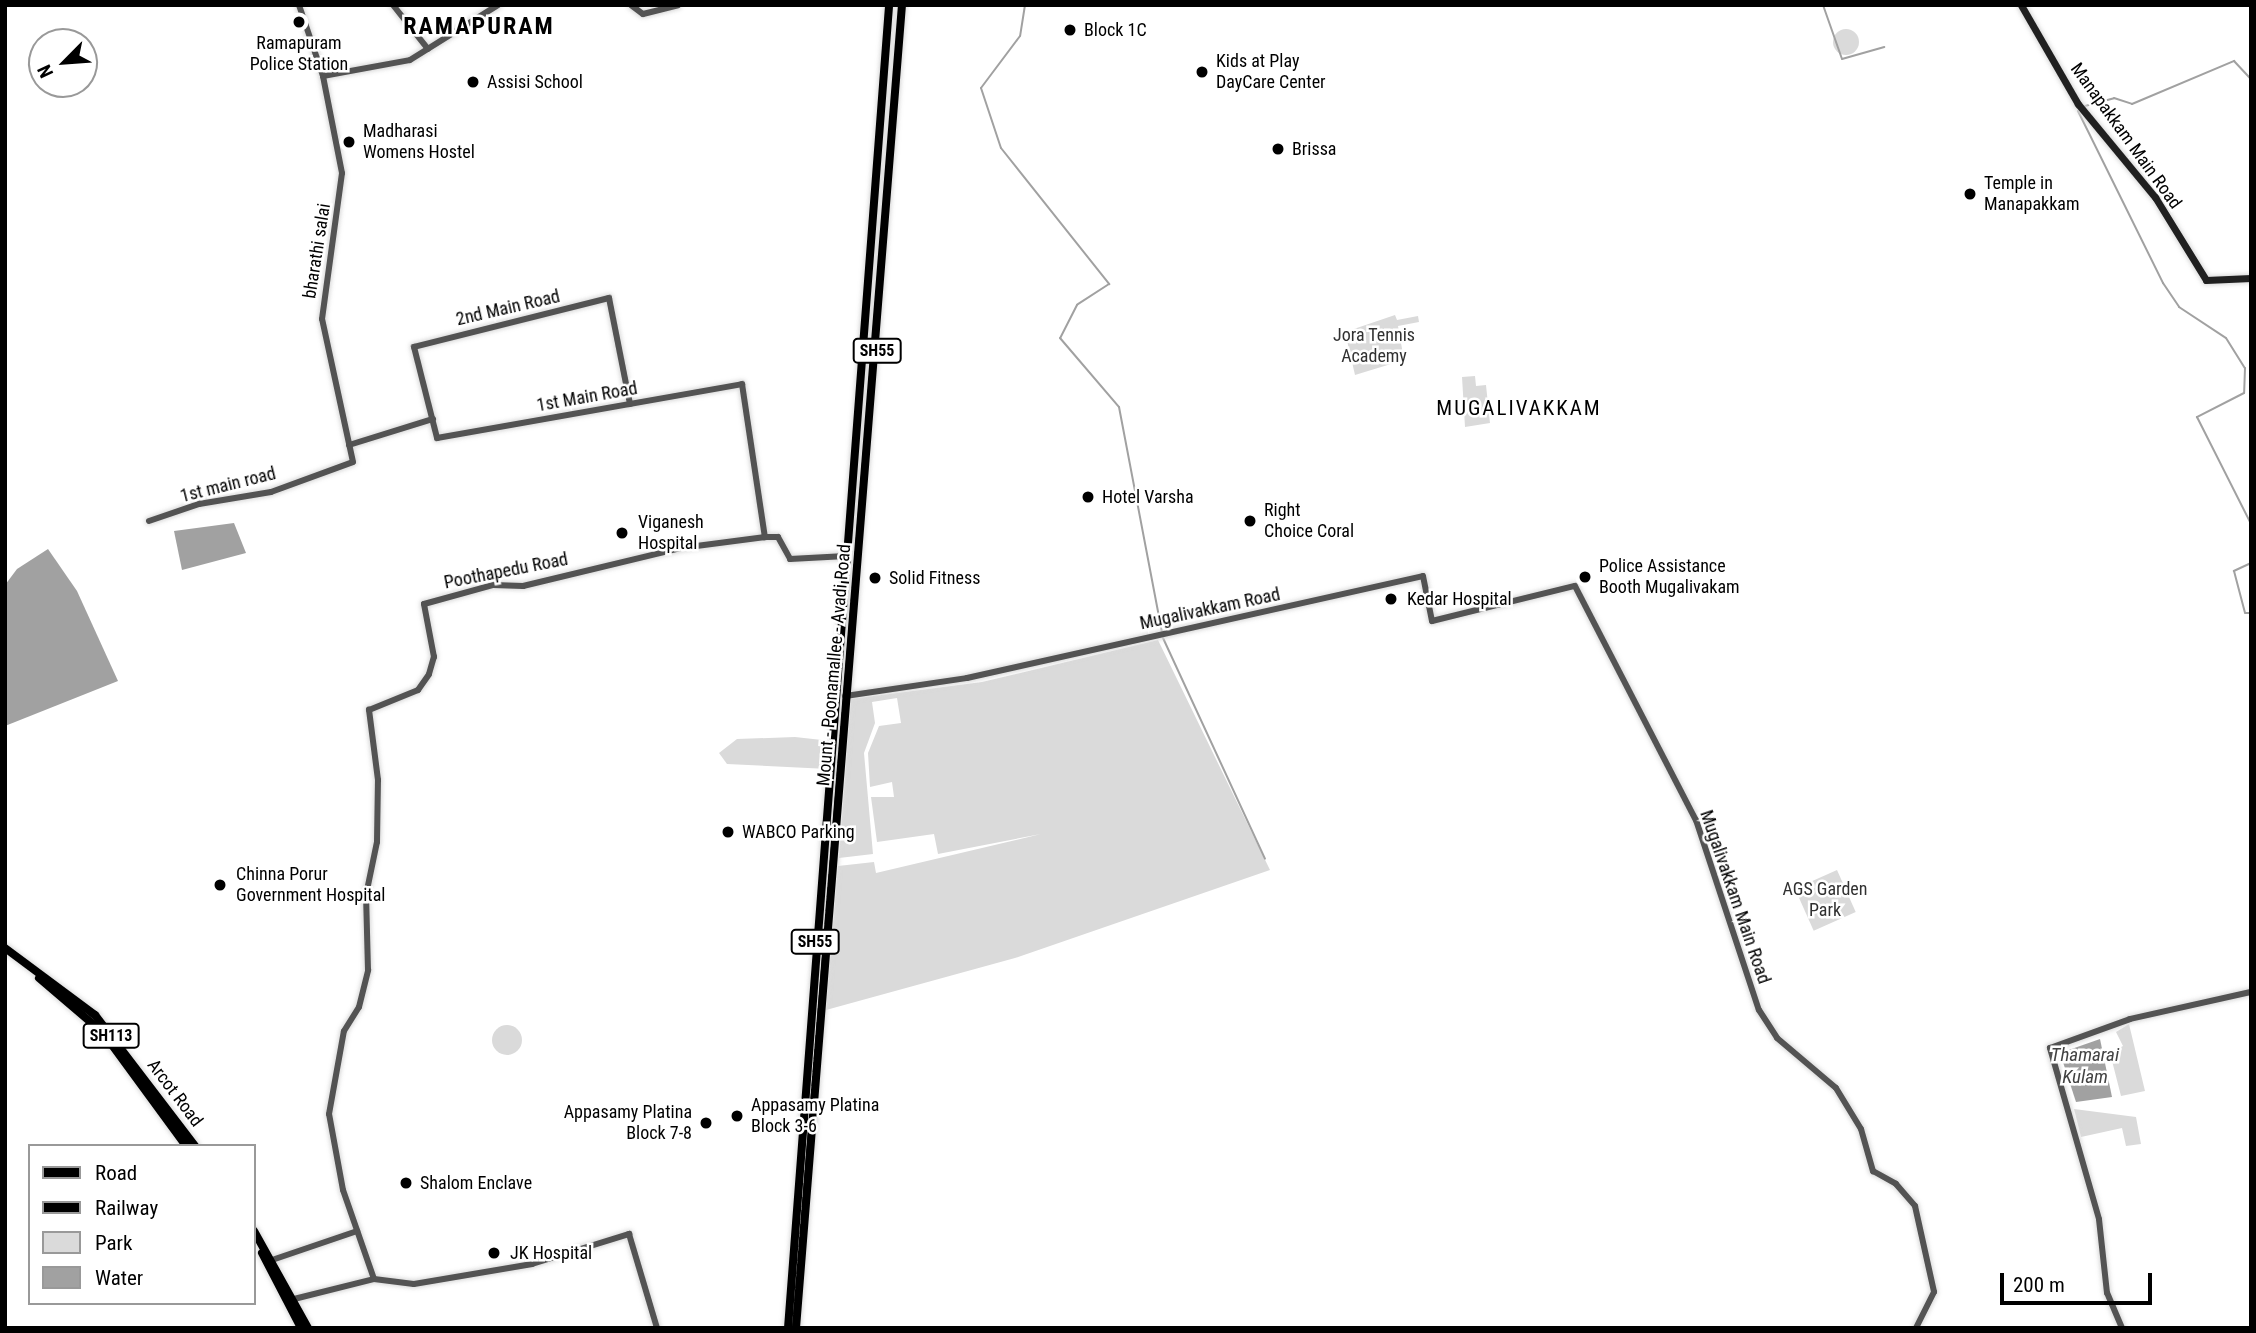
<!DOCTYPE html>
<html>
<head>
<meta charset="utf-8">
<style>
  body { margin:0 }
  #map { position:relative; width:2256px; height:1333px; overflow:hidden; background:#fff; font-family:"Roboto Condensed",sans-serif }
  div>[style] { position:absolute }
  .green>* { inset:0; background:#dadada; transform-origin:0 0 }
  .round { border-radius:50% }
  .water>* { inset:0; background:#a1a1a1 }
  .stream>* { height:2px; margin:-1px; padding:0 1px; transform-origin:1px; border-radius:1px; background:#a1a1a1 }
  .roads { filter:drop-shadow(0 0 2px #dbdbdb) drop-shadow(0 0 2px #dbdbdb) }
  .tertiary>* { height:6px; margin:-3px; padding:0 3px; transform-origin:3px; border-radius:3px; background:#535353 }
  .secondary>* { height:7px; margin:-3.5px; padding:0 3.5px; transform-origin:3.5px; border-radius:3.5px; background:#202020 }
  .primary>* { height:8px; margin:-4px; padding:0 4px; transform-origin:4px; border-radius:4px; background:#000 }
  .rail>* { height:2px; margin-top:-1px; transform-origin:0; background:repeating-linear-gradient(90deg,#000 0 10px,transparent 0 13.5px) }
  .dots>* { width:19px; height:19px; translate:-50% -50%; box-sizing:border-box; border:4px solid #fff; border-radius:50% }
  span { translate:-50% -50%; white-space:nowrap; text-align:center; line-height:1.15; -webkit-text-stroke:5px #fff; paint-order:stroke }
  .shield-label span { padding:2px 5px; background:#fff; border:2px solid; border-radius:5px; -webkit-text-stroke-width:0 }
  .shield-label { font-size:16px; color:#000; font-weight:700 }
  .poi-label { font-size:18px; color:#000 }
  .left { translate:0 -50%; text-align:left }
  .right { translate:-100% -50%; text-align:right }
  .street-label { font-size:18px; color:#000 }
  .park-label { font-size:18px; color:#313131 }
  .water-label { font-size:19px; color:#424242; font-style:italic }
  .quarter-label { font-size:21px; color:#000; letter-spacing:2px }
  .district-label { font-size:24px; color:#000; font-weight:700; letter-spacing:2px }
  .frame { position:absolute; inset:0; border:7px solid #000; pointer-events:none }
  .legend { position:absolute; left:28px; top:1144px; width:228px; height:161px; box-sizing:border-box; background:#fff; border:2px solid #999; margin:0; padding:9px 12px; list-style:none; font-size:21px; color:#000 }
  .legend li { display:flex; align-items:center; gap:14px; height:35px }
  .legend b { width:35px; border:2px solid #999 }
  .north { position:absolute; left:28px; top:28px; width:70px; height:70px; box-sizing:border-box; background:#fff; border:2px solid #999; border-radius:50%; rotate:245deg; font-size:19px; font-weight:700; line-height:28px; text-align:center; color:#000 }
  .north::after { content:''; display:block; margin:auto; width:24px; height:32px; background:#000; clip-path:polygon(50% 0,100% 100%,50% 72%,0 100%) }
  .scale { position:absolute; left:2000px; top:1273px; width:152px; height:32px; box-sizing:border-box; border:4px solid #000; border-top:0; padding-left:9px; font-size:21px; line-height:24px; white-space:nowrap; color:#000; -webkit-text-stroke:5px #fff; paint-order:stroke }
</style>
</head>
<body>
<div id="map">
  <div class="green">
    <i class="round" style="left:1833px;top:29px;width:26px;height:26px"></i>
    <i style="clip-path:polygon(1395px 315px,1397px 320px,1418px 316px,1419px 322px,1398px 326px,1404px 360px,1355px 375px,1345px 332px)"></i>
    <i style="clip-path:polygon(1475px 376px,1476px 386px,1486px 385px,1490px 423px,1465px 427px,1462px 377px)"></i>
    <i style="clip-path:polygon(1158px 640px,1270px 870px,1015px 958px,826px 1010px,838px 866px,874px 862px,876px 873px,1041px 834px,938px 854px,934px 834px,877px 842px,871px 797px,894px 797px,892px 782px,870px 787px,868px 753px,879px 726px,901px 723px,897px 698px,872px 702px,875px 723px,864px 753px,873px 854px,839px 858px,851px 699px,982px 682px)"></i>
    <i style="clip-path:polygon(795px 737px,831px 741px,828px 769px,727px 764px,719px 753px,737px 739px)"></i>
    <i style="left:1837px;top:870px;width:46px;height:46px;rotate:66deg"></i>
    <i style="clip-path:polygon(2129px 1024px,2145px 1091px,2121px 1096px,2110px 1053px,2123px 1046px,2116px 1032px)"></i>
    <i class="round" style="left:492px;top:1025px;width:30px;height:30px"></i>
    <i style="clip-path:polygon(2074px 1109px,2136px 1117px,2141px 1144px,2126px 1146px,2122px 1128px,2081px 1137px)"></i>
  </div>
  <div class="water">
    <i style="clip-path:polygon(234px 523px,246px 553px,182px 570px,174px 531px)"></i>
    <i style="clip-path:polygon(48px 549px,77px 591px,118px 681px,5px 726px,5px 585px,17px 569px)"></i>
    <i style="clip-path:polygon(2100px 1039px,2112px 1097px,2076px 1102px,2060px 1053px)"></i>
  </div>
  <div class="stream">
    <i style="left:1025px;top:5px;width:31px;rotate:99deg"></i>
    <i style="left:1020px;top:36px;width:65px;rotate:126.9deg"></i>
    <i style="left:981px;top:88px;width:63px;rotate:71.6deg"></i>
    <i style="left:1001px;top:148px;width:174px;rotate:51.5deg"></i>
    <i style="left:1109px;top:284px;width:38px;rotate:147deg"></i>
    <i style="left:1077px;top:305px;width:37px;rotate:117deg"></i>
    <i style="left:1060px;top:338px;width:91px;rotate:49.5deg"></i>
    <i style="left:1119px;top:407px;width:229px;rotate:79.2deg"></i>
    <i style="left:1823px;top:5px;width:57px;rotate:70.6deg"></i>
    <i style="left:1842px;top:59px;width:44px;rotate:-15.9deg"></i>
    <i style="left:2085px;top:106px;width:30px;rotate:-15deg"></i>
    <i style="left:2114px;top:98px;width:19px;rotate:18deg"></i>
    <i style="left:2132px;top:104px;width:111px;rotate:-22.9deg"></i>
    <i style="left:2234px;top:61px;width:25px;rotate:47deg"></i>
    <i style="left:2078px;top:111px;width:192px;rotate:63.7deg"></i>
    <i style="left:2163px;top:283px;width:29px;rotate:56deg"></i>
    <i style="left:2179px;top:307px;width:56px;rotate:33.4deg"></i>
    <i style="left:2226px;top:338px;width:36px;rotate:58deg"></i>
    <i style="left:2245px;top:368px;width:25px;rotate:92deg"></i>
    <i style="left:2244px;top:393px;width:53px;rotate:152.9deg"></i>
    <i style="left:2197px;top:417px;width:120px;rotate:63.2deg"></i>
    <i style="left:2251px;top:563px;width:19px;rotate:155deg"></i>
    <i style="left:2234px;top:571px;width:43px;rotate:75.3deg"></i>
    <i style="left:2245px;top:613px;width:6px"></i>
    <i style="left:1163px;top:638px;width:243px;rotate:65.2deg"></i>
    <i style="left:2251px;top:1168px;width:21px;rotate:90deg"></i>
  </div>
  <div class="roads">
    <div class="tertiary">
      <i style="left:393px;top:5px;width:56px;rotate:51.5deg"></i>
      <i style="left:631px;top:5px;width:15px;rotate:37deg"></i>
      <i style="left:643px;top:14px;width:36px;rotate:-14deg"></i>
      <i style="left:323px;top:76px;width:88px;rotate:-10.4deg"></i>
      <i style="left:410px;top:60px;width:104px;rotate:-32deg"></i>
      <i style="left:630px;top:404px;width:108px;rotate:-101.2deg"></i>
      <i style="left:609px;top:298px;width:201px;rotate:165.9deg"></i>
      <i style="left:414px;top:347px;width:94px;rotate:75.8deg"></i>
      <i style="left:437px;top:438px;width:310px;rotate:-10deg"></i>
      <i style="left:742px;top:384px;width:155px;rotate:81.5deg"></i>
      <i style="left:349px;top:445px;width:88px;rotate:-17.2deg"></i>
      <i style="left:149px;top:521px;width:53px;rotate:-18.8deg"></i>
      <i style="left:199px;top:504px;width:73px;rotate:-9.5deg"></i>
      <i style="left:271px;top:492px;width:87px;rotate:-20.1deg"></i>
      <i style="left:353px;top:462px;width:146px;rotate:-102.2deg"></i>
      <i style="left:322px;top:319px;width:147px;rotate:-82.2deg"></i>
      <i style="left:342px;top:173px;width:99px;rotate:-101.1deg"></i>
      <i style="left:323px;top:76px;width:75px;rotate:-108.7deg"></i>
      <i style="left:845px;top:696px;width:123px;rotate:-8.4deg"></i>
      <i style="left:967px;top:678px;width:467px;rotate:-12.6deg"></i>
      <i style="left:1423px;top:576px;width:46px;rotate:78.7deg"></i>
      <i style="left:1432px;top:621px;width:147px;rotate:-13.8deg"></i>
      <i style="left:1575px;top:586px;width:263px;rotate:62.7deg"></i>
      <i style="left:1696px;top:820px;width:200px;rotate:71.7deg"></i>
      <i style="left:1759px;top:1010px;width:33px;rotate:57deg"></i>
      <i style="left:1777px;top:1038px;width:77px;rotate:40.3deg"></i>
      <i style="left:1836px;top:1088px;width:48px;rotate:58.6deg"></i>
      <i style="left:1861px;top:1129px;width:44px;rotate:74.1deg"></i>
      <i style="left:1873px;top:1171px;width:26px;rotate:29deg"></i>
      <i style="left:1896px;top:1184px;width:29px;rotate:49deg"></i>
      <i style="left:1915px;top:1206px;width:88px;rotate:77.5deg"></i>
      <i style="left:1934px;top:1292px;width:40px;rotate:116.6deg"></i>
      <i style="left:272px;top:1260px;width:90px;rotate:-18.8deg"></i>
      <i style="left:374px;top:1279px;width:94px;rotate:-109.2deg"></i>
      <i style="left:343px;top:1190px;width:77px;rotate:-100.4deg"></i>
      <i style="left:329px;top:1114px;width:84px;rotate:-79.8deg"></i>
      <i style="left:344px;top:1031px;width:28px;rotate:-58deg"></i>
      <i style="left:359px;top:1007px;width:38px;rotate:-76deg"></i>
      <i style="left:368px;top:970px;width:75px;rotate:-91.5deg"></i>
      <i style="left:366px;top:895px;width:54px;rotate:-78.3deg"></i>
      <i style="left:377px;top:842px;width:62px;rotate:-89.1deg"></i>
      <i style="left:378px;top:780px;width:71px;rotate:-97.3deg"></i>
      <i style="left:369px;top:710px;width:53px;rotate:-22.2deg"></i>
      <i style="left:418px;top:690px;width:19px;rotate:-55deg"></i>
      <i style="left:429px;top:674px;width:18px;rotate:-74deg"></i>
      <i style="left:434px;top:657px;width:54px;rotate:-100.7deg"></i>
      <i style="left:424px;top:604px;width:72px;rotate:-15.4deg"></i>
      <i style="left:493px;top:585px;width:30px;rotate:2deg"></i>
      <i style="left:523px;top:586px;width:163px;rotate:-13.5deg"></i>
      <i style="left:681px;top:548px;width:85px;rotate:-7.5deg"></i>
      <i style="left:765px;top:537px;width:13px"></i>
      <i style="left:778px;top:537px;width:25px;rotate:61deg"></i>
      <i style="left:790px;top:559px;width:56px;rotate:-3.1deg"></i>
      <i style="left:294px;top:1299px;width:82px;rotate:-14deg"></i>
      <i style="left:374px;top:1279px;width:40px;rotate:7.1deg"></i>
      <i style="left:414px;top:1284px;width:120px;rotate:-9.6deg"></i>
      <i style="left:532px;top:1264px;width:102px;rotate:-17.2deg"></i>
      <i style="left:629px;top:1234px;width:98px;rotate:73.4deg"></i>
      <i style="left:2122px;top:1328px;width:38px;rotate:-113deg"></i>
      <i style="left:2107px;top:1293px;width:74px;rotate:-96.2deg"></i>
      <i style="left:2099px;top:1219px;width:178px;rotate:-106deg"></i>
      <i style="left:2050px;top:1048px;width:85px;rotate:-19.9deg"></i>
      <i style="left:2130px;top:1019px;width:124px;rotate:-12.6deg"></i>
    </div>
    <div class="secondary">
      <i style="left:2021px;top:5px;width:114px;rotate:60.1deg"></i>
      <i style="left:2078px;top:104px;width:121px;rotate:50.4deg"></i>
      <i style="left:2155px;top:197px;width:97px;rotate:58.4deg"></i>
      <i style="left:2206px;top:280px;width:45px;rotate:-2.5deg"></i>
    </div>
    <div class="primary">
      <i style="left:5px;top:948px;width:112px;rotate:36.7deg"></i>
      <i style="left:95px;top:1015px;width:165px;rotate:52.6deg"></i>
      <i style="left:39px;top:978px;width:82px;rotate:40.5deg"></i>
      <i style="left:109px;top:1041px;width:130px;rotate:53.7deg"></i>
      <i style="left:254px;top:1231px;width:111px;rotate:60.9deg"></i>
      <i style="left:262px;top:1253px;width:85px;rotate:62.5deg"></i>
      <i style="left:788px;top:1328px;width:1327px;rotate:-85.63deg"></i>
      <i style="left:796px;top:1328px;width:1327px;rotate:-85.42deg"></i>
    </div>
  </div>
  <div class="rail">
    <i style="left:5px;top:946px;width:132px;rotate:39.1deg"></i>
    <i style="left:107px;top:1029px;width:146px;rotate:53.4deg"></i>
    <i style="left:254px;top:1233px;width:110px;rotate:59.9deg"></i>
    <i style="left:793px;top:1328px;width:1327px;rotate:-85.38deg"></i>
  </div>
  <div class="dots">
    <i style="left:299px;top:22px;background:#000"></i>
    <i style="left:1070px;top:30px;background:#000"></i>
    <i style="left:1202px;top:72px;background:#000"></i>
    <i style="left:473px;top:82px;background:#000"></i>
    <i style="left:349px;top:142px;background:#000"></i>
    <i style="left:1278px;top:149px;background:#000"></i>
    <i style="left:1970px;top:194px;background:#000"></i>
    <i style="left:1088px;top:497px;background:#000"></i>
    <i style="left:1250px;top:521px;background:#000"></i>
    <i style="left:622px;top:533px;background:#000"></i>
    <i style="left:1585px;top:577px;background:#000"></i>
    <i style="left:875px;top:578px;background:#000"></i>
    <i style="left:1391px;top:599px;background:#000"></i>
    <i style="left:728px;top:832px;background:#000"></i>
    <i style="left:220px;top:885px;background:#000"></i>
    <i style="left:737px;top:1116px;background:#000"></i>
    <i style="left:706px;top:1123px;background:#000"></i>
    <i style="left:406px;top:1183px;background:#000"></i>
    <i style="left:494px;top:1253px;background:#000"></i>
  </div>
  <div class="shield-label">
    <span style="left:877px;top:351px">SH55</span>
    <span style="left:815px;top:942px">SH55</span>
    <span style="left:111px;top:1036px">SH113</span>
  </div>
  <div class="poi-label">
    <span class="left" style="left:1084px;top:30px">Block 1C</span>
    <span style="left:299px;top:54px">Ramapuram<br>Police Station</span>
    <span class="left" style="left:1216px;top:72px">Kids at Play<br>DayCare Center</span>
    <span class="left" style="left:487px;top:82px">Assisi School</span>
    <span class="left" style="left:363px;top:142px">Madharasi<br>Womens Hostel</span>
    <span class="left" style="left:1292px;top:149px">Brissa</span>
    <span class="left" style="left:1984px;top:194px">Temple in<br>Manapakkam</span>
    <span class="left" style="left:1102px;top:497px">Hotel Varsha</span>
    <span class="left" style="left:1264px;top:521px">Right<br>Choice Coral</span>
    <span class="left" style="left:638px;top:533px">Viganesh<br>Hospital</span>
    <span class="left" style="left:1599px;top:577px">Police Assistance<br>Booth Mugalivakam</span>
    <span class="left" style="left:889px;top:578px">Solid Fitness</span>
    <span class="left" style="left:1407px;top:599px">Kedar Hospital</span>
    <span class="left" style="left:742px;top:832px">WABCO Parking</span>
    <span class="left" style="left:236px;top:885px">Chinna Porur<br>Government Hospital</span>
    <span class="left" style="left:751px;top:1116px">Appasamy Platina<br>Block 3-6</span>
    <span class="right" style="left:692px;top:1123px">Appasamy Platina<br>Block 7-8</span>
    <span class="left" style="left:420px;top:1183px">Shalom Enclave</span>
    <span class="left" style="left:510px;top:1253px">JK Hospital</span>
  </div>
  <div class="street-label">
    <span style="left:2126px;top:136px;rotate:54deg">Manapakkam Main Road</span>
    <span style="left:317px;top:251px;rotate:-81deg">bharathi salai</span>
    <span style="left:508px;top:308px;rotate:-13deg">2nd Main Road</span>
    <span style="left:587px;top:397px;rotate:-10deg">1st Main Road</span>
    <span style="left:228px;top:485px;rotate:-14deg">1st main road</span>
    <span style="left:506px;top:571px;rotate:-11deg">Poothapedu Road</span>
    <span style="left:1210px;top:609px;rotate:-12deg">Mugalivakkam Road</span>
    <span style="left:834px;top:665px;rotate:-85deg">Mount - Poonamallee - Avadi Road</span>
    <span style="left:1735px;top:897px;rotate:71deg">Mugalivakkam Main Road</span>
    <span style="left:175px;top:1093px;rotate:53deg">Arcot Road</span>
  </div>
  <div class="park-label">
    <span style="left:1374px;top:346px">Jora Tennis<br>Academy</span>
    <span style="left:1825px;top:900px">AGS Garden<br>Park</span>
  </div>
  <div class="water-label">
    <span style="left:2085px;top:1066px">Thamarai<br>Kulam</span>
  </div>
  <div class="quarter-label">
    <span style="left:1519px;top:408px">MUGALIVAKKAM</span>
  </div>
  <div class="district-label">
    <span style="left:479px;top:27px">RAMAPURAM</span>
  </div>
  <div class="frame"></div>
  <ul class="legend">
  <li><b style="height:9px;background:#000"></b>Road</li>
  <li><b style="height:9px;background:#000"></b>Railway</li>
  <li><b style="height:19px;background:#dadada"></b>Park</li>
  <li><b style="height:19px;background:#a1a1a1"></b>Water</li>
  </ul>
  <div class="north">N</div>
  <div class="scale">200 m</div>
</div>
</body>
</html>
